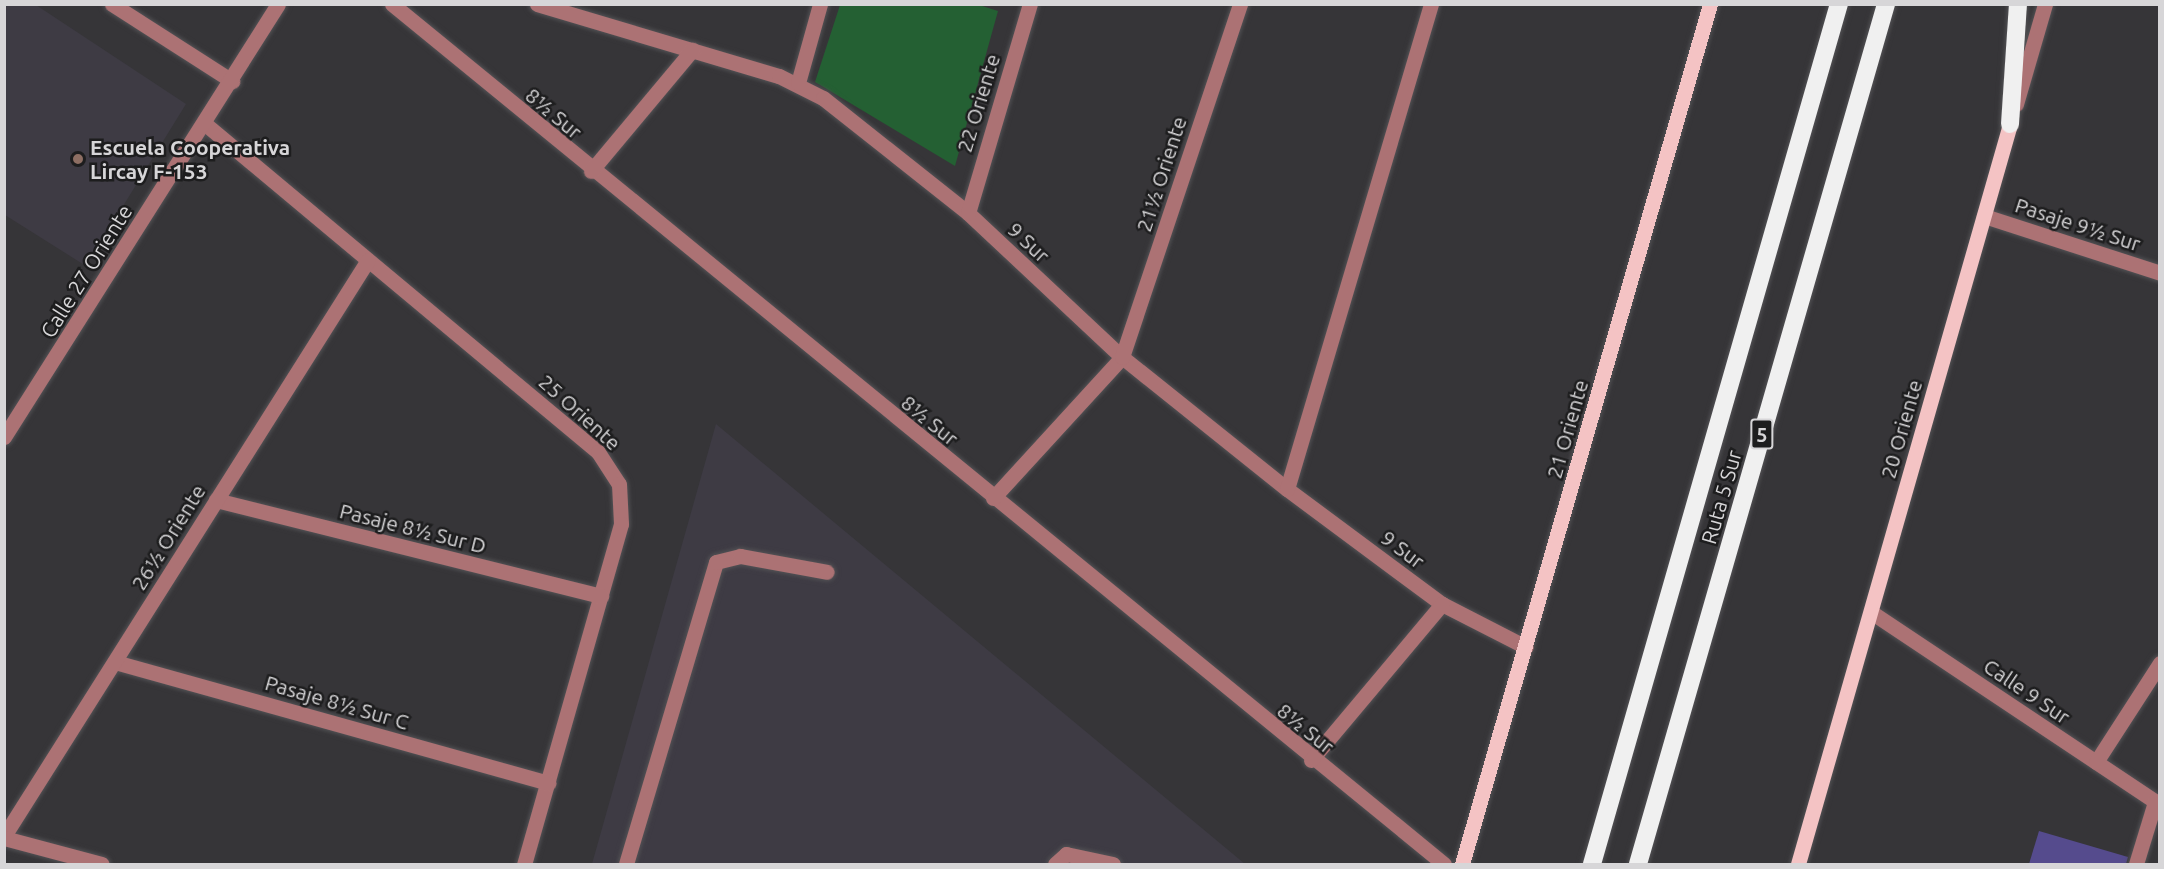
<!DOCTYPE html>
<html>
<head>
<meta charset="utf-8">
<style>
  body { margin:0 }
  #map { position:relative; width:2164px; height:869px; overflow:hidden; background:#363538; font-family:Ubuntu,sans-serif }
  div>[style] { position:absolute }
  .built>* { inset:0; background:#3e3b44 }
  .green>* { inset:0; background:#246033 }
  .building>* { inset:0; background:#554b8d }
  .roads { filter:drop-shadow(0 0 2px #535255) drop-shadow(0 0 2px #535255) }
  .minor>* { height:15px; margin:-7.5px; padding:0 7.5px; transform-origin:7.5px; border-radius:7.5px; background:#ac7274 }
  .major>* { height:15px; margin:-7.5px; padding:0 7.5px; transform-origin:7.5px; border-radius:7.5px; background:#f4c3c4 }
  .highway>* { height:18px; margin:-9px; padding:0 9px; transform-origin:9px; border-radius:9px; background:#f0f0f0 }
  .dots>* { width:16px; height:16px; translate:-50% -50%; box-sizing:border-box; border:3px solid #1d1d1e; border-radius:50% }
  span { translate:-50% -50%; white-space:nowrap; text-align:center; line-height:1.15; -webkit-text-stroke:5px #1d1d1e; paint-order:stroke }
  .shield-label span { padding:2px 4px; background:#1d1d1e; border:2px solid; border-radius:4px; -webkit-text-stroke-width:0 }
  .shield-label { font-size:20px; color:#d7d6d8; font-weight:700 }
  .street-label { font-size:21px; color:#d7d6d8 }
  .poi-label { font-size:21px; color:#d7d6d8; font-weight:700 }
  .left { translate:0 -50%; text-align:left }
  .frame { position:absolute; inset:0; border:6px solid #d7d6d8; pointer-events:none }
</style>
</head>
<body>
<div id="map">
  <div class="built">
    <i style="clip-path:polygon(4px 5px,36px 5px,186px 104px,86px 266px,5px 215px)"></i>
    <i style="clip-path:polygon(716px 424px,1245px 864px,592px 864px)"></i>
  </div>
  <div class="green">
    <i style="clip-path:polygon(979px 5px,998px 11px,955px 166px,815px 82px,840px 5px)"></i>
  </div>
  <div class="building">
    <i style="clip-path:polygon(2039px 831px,2128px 857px,2126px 864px,2029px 864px)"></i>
  </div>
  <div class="roads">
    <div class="minor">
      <i style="left:112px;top:4px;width:143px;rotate:32.7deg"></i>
      <i style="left:392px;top:4px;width:1359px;rotate:39.27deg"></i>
      <i style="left:537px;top:4px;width:252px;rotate:16.6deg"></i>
      <i style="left:779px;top:76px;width:49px;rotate:26.6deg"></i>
      <i style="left:823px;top:98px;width:185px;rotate:38.4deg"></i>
      <i style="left:968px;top:213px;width:211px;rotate:43.1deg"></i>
      <i style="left:1122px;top:357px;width:211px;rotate:38.7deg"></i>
      <i style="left:1287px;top:489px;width:193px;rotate:36.6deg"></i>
      <i style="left:1442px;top:604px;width:94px;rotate:27.1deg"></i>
      <i style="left:798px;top:83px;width:82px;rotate:-74.4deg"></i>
      <i style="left:2016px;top:104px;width:104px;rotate:-73.8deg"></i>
      <i style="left:204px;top:123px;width:513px;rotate:39.86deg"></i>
      <i style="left:598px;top:452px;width:38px;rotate:57deg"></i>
      <i style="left:619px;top:484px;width:40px;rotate:87.1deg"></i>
      <i style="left:621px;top:524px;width:354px;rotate:105.9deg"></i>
      <i style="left:591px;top:171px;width:158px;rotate:-50.1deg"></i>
      <i style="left:968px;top:213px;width:218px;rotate:-73.5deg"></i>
      <i style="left:1984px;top:216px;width:185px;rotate:17.9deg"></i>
      <i style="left:4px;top:437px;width:512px;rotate:-57.67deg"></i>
      <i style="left:1287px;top:489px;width:506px;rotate:-73.46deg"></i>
      <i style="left:993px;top:498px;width:191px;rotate:-47.5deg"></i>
      <i style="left:1122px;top:357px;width:372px;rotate:-71.5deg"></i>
      <i style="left:216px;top:500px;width:397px;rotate:14deg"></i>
      <i style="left:1871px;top:612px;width:348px;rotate:33.7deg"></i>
      <i style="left:115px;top:662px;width:450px;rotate:15.6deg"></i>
      <i style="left:1311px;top:760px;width:204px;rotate:-50deg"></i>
      <i style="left:2096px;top:762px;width:118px;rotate:-57.1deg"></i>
      <i style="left:4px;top:836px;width:681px;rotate:-57.71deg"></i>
      <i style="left:4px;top:838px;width:101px;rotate:14.9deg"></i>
      <i style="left:626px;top:864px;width:315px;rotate:-73.4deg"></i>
      <i style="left:716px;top:562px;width:25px;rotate:-14deg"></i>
      <i style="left:740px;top:556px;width:88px;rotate:10.4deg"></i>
      <i style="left:1055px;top:864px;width:15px;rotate:-42deg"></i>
      <i style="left:1066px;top:854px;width:48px;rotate:12deg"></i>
      <i style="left:2136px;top:864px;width:65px;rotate:-73deg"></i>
    </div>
    <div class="major">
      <i style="left:1462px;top:864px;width:895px;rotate:-73.91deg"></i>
      <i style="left:1798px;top:864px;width:770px;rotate:-74.01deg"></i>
    </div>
    <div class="highway">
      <i style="left:2010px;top:124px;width:120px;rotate:-86.2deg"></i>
      <i style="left:1592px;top:864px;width:895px;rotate:-73.98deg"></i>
      <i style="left:1638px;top:864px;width:895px;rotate:-73.91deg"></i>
    </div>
  </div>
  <div class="dots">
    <i style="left:78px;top:159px;background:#8d6e63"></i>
  </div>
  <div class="shield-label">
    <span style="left:1762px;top:434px">5</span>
  </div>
  <div class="street-label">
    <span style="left:978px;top:103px;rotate:-73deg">22 Oriente</span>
    <span style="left:554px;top:113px;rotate:40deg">8½ Sur</span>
    <span style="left:1161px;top:174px;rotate:-72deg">21½ Oriente</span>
    <span style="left:2078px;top:224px;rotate:18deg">Pasaje 9½ Sur</span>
    <span style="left:1029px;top:242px;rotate:43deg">9 Sur</span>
    <span style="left:86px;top:271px;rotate:-58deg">Calle 27 Oriente</span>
    <span style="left:580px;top:412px;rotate:42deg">25 Oriente</span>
    <span style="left:930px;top:420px;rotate:39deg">8½ Sur</span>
    <span style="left:1567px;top:429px;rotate:-74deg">21 Oriente</span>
    <span style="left:1901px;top:429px;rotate:-74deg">20 Oriente</span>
    <span style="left:1721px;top:497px;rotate:-74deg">Ruta 5 Sur</span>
    <span style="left:413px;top:528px;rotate:14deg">Pasaje 8½ Sur D</span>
    <span style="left:168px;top:537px;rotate:-58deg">26½ Oriente</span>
    <span style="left:1403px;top:549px;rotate:37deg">9 Sur</span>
    <span style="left:2027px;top:691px;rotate:34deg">Calle 9 Sur</span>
    <span style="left:337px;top:702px;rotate:16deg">Pasaje 8½ Sur C</span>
    <span style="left:1306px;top:728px;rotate:39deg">8½ Sur</span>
  </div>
  <div class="poi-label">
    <span class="left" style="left:90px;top:159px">Escuela Cooperativa<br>Lircay F-153</span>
  </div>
  <div class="frame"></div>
</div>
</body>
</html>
